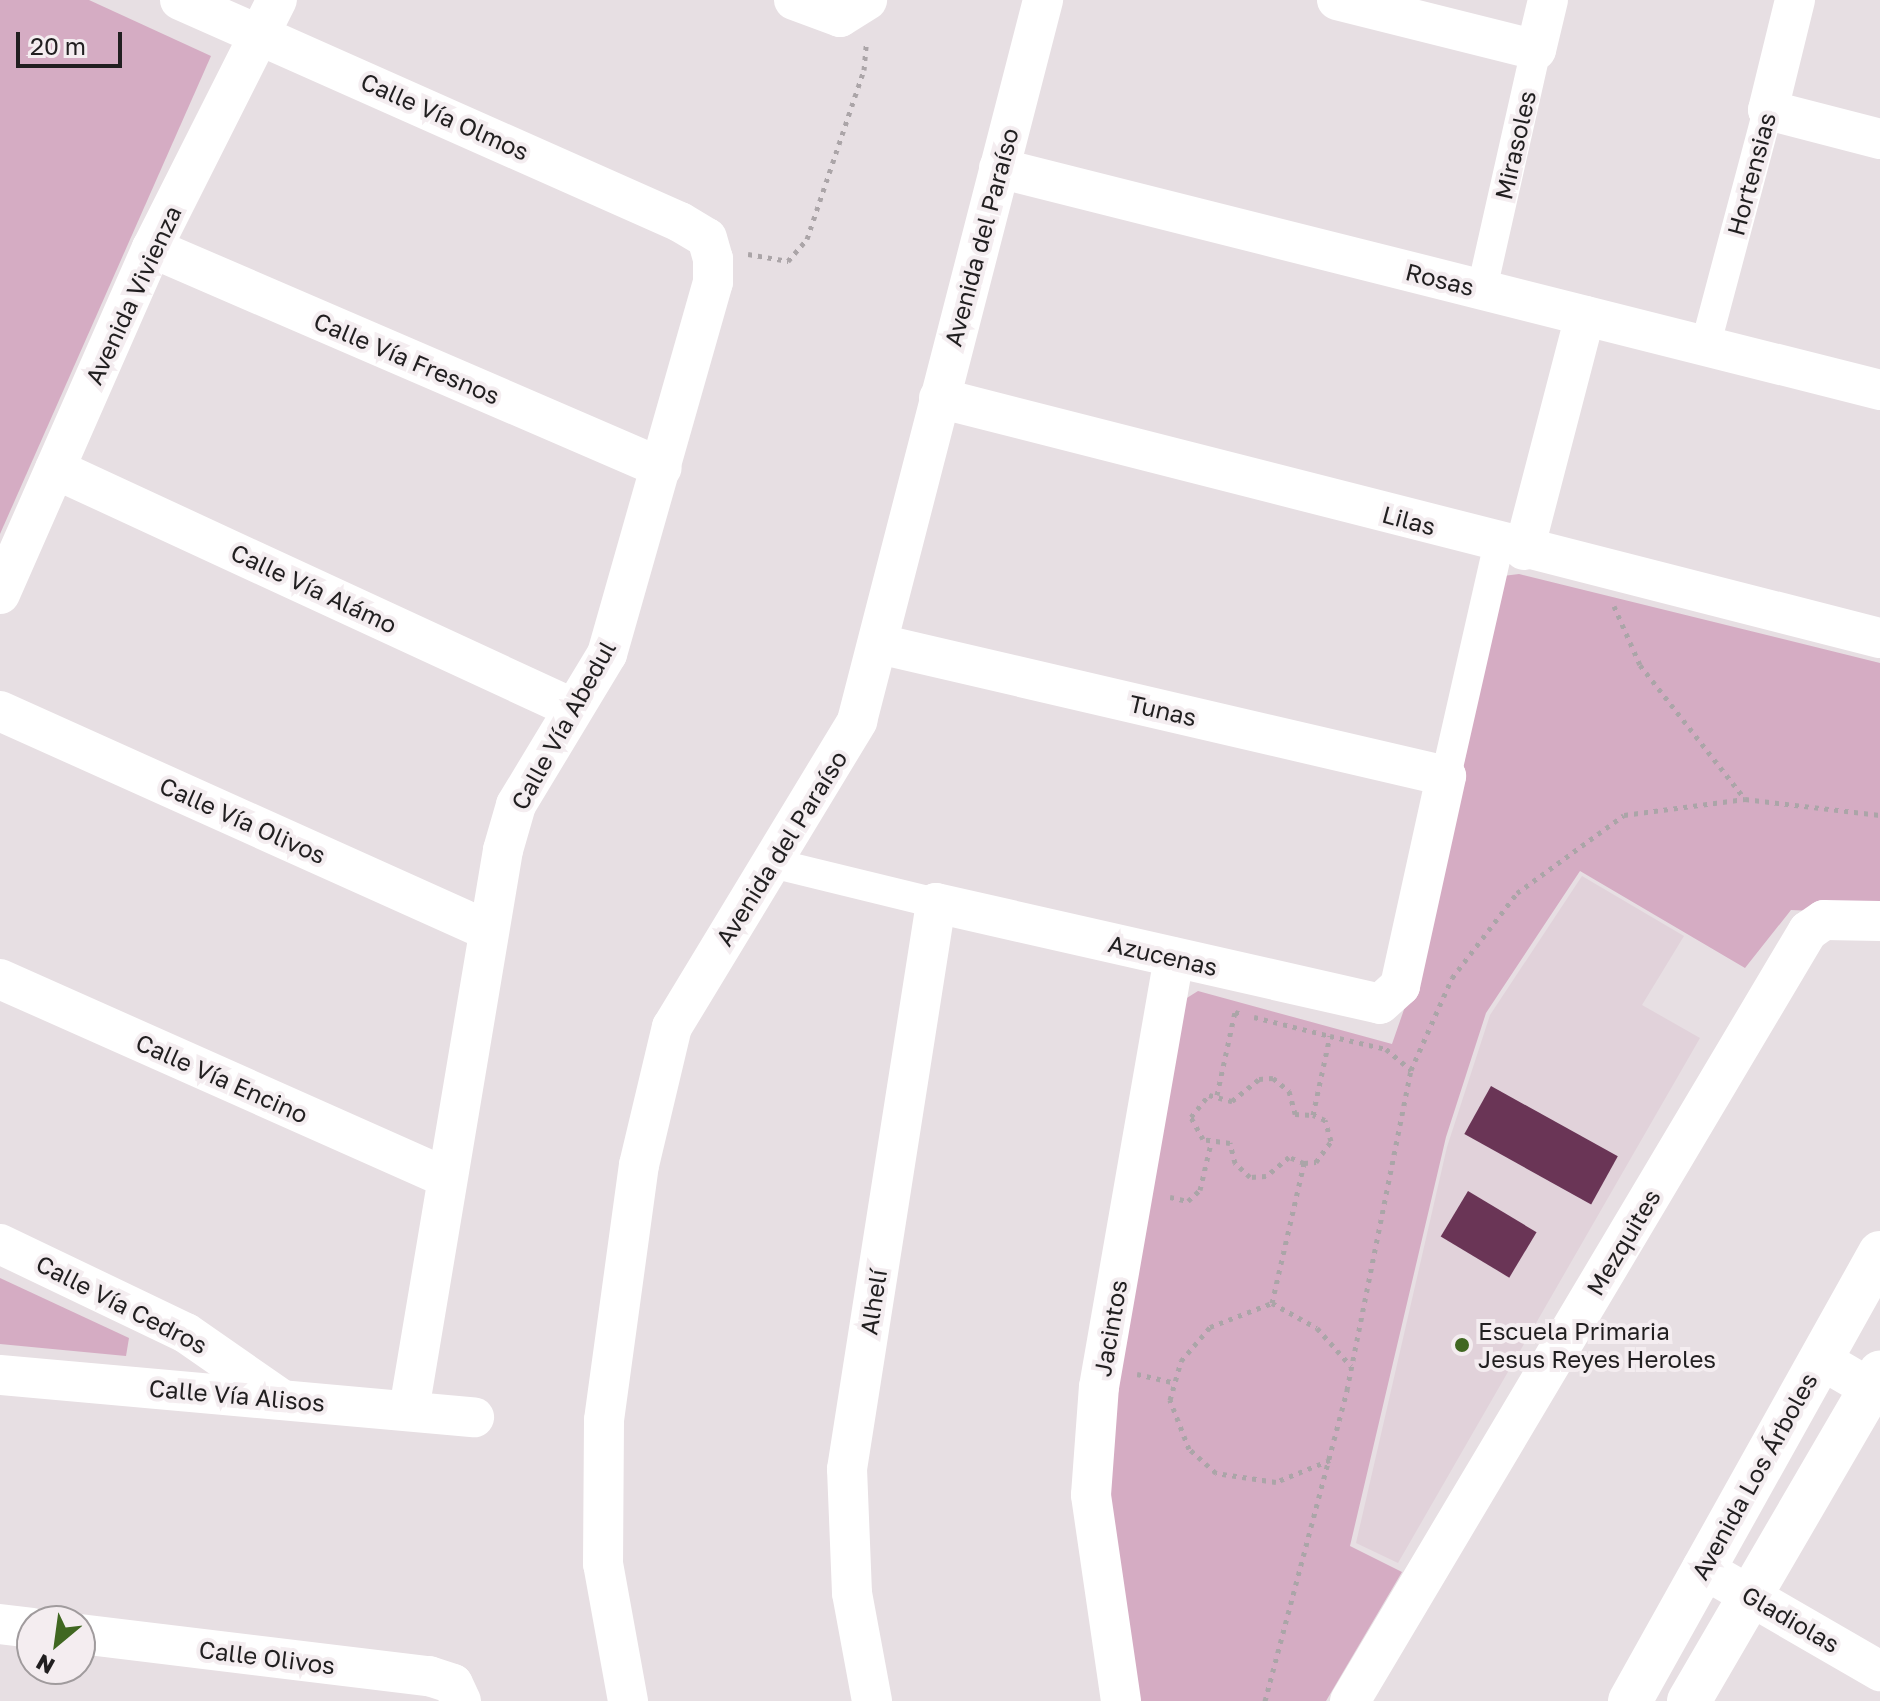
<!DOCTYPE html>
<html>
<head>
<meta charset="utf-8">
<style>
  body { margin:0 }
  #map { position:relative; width:1880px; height:1701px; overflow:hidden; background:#e7dfe3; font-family:"Golos Text",sans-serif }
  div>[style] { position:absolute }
  .built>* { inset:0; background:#e1d2da }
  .green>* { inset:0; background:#d5acc3 }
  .building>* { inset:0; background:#6a3556; transform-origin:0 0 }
  .path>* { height:5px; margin-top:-2.5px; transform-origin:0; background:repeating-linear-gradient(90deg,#aba5a8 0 4px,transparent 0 10px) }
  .pedestrian>* { height:30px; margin:-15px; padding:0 15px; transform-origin:15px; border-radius:15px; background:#fff }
  .minor>* { height:40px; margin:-20px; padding:0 20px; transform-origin:20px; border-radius:20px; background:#fff }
  .tertiary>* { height:44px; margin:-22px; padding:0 22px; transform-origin:22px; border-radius:22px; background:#fff }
  .dots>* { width:22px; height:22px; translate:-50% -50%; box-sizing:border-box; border:4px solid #f4edf0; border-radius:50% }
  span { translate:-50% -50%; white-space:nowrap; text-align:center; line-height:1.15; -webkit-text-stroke:8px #f4edf0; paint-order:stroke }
  .street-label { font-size:24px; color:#211f20 }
  .poi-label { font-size:24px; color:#211f20 }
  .left { translate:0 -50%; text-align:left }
  .north { position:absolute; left:16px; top:1605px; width:80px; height:80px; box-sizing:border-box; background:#f4edf0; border:2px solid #a09b9d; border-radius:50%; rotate:209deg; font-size:22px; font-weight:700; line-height:32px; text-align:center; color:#211f20 }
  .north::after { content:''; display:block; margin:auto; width:28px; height:36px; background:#406721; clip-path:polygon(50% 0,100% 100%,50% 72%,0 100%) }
  .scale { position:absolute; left:16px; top:32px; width:106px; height:36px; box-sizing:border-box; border:4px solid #211f20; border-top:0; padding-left:10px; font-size:24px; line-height:28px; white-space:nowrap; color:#211f20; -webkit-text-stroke:6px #f4edf0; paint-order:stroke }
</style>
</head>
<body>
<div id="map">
  <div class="built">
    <i style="clip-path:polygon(1582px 876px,1684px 936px,1642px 1005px,1700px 1038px,1398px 1563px,1356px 1543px,1447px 1147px,1490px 1015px)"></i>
  </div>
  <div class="green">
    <i style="clip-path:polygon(0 0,89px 0,211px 56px,0 534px)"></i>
    <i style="clip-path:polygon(1519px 574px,1880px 663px,1880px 914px,1791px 910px,1745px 968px,1580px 871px,1486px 1013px,1446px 1137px,1350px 1546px,1402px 1572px,1326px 1701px,1133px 1701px,1109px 1555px,1109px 1433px,1182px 1001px,1198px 991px,1392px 1044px,1425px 949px,1503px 576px)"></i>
    <i style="clip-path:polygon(0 1278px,129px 1338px,126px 1356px,0 1344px)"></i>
  </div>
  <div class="building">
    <i style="left:1491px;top:1086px;width:145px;height:55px;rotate:29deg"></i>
    <i style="left:1468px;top:1191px;width:80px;height:53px;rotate:31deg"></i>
  </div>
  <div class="path">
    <i style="left:748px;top:254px;width:41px;rotate:9.9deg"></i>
    <i style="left:788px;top:261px;width:29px;rotate:-49deg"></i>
    <i style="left:807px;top:239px;width:178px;rotate:-71.4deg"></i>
    <i style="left:864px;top:70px;width:25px;rotate:-85deg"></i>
    <i style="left:1614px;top:606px;width:64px;rotate:66.2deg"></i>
    <i style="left:1640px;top:665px;width:170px;rotate:51.9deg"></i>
    <i style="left:1254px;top:1017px;width:78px;rotate:14deg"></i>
    <i style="left:1217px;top:1095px;width:85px;rotate:-77.8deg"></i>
    <i style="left:1235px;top:1012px;width:6px;rotate:18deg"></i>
    <i style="left:1304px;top:1163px;width:16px;rotate:-158deg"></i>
    <i style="left:1289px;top:1157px;width:30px;rotate:140deg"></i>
    <i style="left:1266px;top:1176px;width:16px;rotate:176deg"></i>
    <i style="left:1250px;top:1177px;width:21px;rotate:-137deg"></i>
    <i style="left:1235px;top:1163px;width:21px;rotate:-104deg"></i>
    <i style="left:1230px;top:1143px;width:27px;rotate:-172deg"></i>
    <i style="left:1203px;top:1139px;width:25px;rotate:-119deg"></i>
    <i style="left:1191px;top:1117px;width:28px;rotate:-51deg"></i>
    <i style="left:1209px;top:1095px;width:24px;rotate:15deg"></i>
    <i style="left:1232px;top:1101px;width:35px;rotate:-39deg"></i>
    <i style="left:1259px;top:1079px;width:14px;rotate:-4deg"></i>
    <i style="left:1273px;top:1078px;width:21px;rotate:39deg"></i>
    <i style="left:1289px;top:1091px;width:24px;rotate:75deg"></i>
    <i style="left:1295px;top:1114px;width:18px;rotate:3deg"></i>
    <i style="left:1170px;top:1197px;width:18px;rotate:13deg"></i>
    <i style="left:1188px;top:1201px;width:16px;rotate:-43deg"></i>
    <i style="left:1200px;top:1190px;width:48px;rotate:-76.8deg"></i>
    <i style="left:1272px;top:1303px;width:51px;rotate:29.1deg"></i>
    <i style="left:1317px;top:1328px;width:51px;rotate:48.2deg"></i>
    <i style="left:1137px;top:1374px;width:39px;rotate:13deg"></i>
    <i style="left:1330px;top:1460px;width:58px;rotate:157.8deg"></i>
    <i style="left:1276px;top:1482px;width:61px;rotate:-171.5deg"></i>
    <i style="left:1216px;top:1473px;width:36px;rotate:-138deg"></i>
    <i style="left:1189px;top:1449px;width:53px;rotate:-111.2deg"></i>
    <i style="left:1170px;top:1400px;width:41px;rotate:-74.2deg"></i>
    <i style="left:1181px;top:1361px;width:45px;rotate:-49.5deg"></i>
    <i style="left:1210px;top:1327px;width:66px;rotate:-21.2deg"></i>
    <i style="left:1272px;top:1303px;width:144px;rotate:-77.1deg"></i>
    <i style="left:1304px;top:1163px;width:12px;rotate:-5deg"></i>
    <i style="left:1316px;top:1162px;width:26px;rotate:-54deg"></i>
    <i style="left:1331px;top:1141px;width:22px;rotate:-106deg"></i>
    <i style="left:1325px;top:1120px;width:13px;rotate:-157deg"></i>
    <i style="left:1313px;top:1115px;width:81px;rotate:-77.9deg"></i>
    <i style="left:1330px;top:1036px;width:57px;rotate:13.1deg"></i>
    <i style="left:1386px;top:1049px;width:33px;rotate:40deg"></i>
    <i style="left:1265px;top:1701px;width:322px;rotate:-75.2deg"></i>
    <i style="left:1347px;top:1390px;width:326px;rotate:-78.7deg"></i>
    <i style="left:1411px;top:1070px;width:101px;rotate:-66deg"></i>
    <i style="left:1452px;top:978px;width:107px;rotate:-52.6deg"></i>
    <i style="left:1517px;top:893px;width:132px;rotate:-36.1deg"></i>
    <i style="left:1624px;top:815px;width:122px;rotate:-7.5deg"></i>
    <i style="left:1745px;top:799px;width:136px;rotate:6.8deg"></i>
  </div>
  <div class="pedestrian">
    <i style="left:1482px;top:289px;width:245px;rotate:-77.3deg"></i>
    <i style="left:1705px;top:347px;width:245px;rotate:-75.1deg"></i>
    <i style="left:1446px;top:776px;width:239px;rotate:-77.2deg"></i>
    <i style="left:776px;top:864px;width:165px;rotate:13.7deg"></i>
  </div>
  <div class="minor">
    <i style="left:180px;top:0;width:547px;rotate:23.94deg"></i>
    <i style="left:680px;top:222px;width:31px;rotate:31deg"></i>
    <i style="left:707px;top:238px;width:22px;rotate:74deg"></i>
    <i style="left:713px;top:259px;width:23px;rotate:90deg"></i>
    <i style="left:713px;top:282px;width:387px;rotate:105.9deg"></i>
    <i style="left:607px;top:654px;width:176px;rotate:121.1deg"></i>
    <i style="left:516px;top:805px;width:47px;rotate:106.1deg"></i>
    <i style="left:503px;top:850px;width:568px;rotate:99.53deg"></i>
    <i style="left:794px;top:0;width:49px;rotate:20.3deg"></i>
    <i style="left:840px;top:17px;width:32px;rotate:-32deg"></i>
    <i style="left:1337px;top:0;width:205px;rotate:14.1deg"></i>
    <i style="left:1536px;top:50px;width:51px;rotate:-76.5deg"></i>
    <i style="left:1795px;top:0;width:113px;rotate:103.8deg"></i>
    <i style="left:1768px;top:110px;width:116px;rotate:14.5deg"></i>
    <i style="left:999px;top:168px;width:909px;rotate:14.14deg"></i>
    <i style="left:152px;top:248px;width:555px;rotate:23.33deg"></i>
    <i style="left:939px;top:398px;width:971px;rotate:14.31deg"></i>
    <i style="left:55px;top:469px;width:570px;rotate:24.81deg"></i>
    <i style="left:1524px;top:550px;width:242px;rotate:-75.4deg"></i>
    <i style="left:0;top:594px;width:378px;rotate:-66.3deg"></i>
    <i style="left:152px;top:248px;width:278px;rotate:-63.3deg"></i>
    <i style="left:0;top:711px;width:534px;rotate:24.21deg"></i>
    <i style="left:0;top:979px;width:487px;rotate:24deg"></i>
    <i style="left:0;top:1244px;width:206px;rotate:25.6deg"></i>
    <i style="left:186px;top:1333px;width:116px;rotate:34.8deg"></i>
    <i style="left:1820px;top:1359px;width:69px;rotate:30.3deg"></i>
    <i style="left:0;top:1375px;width:476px;rotate:5.1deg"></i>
    <i style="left:1702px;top:1568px;width:206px;rotate:30.1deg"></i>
    <i style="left:0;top:1624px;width:32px;rotate:7deg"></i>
    <i style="left:80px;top:1634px;width:352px;rotate:6.9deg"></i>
    <i style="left:429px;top:1676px;width:25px;rotate:18deg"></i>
    <i style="left:453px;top:1684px;width:19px;rotate:65deg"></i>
    <i style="left:628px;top:1701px;width:139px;rotate:-100.3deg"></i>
    <i style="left:603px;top:1564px;width:144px;rotate:-89.6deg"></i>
    <i style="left:604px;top:1420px;width:257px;rotate:-82.2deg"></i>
    <i style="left:639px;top:1165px;width:142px;rotate:-76.6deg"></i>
    <i style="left:672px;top:1027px;width:358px;rotate:-58.8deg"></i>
    <i style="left:857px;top:721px;width:745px;rotate:-75.53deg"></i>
    <i style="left:872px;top:1701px;width:110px;rotate:-100.5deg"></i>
    <i style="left:852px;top:1593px;width:124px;rotate:-92.3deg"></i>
    <i style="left:847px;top:1469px;width:573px;rotate:-81.06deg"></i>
    <i style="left:936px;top:903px;width:455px;rotate:12.8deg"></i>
    <i style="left:1380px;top:1004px;width:27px;rotate:-42deg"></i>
    <i style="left:1400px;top:986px;width:215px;rotate:-77.6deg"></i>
    <i style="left:1446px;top:776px;width:582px;rotate:-166.89deg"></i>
    <i style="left:1121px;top:1701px;width:208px;rotate:-98.3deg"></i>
    <i style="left:1091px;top:1495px;width:108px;rotate:-85.8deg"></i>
    <i style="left:1099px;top:1387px;width:436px;rotate:-80.1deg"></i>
    <i style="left:1350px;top:1701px;width:896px;rotate:-59.26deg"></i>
    <i style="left:1808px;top:931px;width:19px;rotate:-35deg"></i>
    <i style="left:1824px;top:920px;width:56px;rotate:1deg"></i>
  </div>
  <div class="tertiary">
    <i style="left:1630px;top:1701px;width:513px;rotate:-60.84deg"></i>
    <i style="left:1689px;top:1701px;width:380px;rotate:-59.8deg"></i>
  </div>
  <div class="dots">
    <i style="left:1462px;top:1345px;background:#406721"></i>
  </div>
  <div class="street-label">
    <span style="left:445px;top:116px;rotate:24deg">Calle Vía Olmos</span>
    <span style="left:1515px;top:145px;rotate:-77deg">Mirasoles</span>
    <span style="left:1751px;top:174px;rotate:-75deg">Hortensias</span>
    <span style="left:981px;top:237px;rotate:-75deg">Avenida del Paraíso</span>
    <span style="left:1440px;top:279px;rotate:14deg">Rosas</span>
    <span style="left:133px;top:295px;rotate:-65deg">Avenida Vivienza</span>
    <span style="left:407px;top:358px;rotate:23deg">Calle Vía Fresnos</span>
    <span style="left:1409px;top:520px;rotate:15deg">Lilas</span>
    <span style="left:314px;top:588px;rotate:25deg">Calle Vía Alámo</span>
    <span style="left:1163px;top:710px;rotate:13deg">Tunas</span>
    <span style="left:563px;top:725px;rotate:-61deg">Calle Vía Abedul</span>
    <span style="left:243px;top:820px;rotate:24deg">Calle Vía Olivos</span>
    <span style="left:781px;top:848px;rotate:-58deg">Avenida del Paraíso</span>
    <span style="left:1163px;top:955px;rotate:13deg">Azucenas</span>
    <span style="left:222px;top:1078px;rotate:24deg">Calle Vía Encino</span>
    <span style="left:1623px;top:1242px;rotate:-59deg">Mezquites</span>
    <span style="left:873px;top:1302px;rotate:-81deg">Alhelí</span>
    <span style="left:122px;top:1304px;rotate:27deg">Calle Vía Cedros</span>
    <span style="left:1110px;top:1328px;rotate:-80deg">Jacintos</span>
    <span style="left:237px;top:1395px;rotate:5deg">Calle Vía Alisos</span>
    <span style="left:1754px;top:1476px;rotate:-61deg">Avenida Los Árboles</span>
    <span style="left:1791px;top:1619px;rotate:30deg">Gladiolas</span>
    <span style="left:267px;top:1657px;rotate:7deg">Calle Olivos</span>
  </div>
  <div class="poi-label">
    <span class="left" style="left:1478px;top:1345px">Escuela Primaria<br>Jesus Reyes Heroles</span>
  </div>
  <div class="north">N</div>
  <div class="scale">20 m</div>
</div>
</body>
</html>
